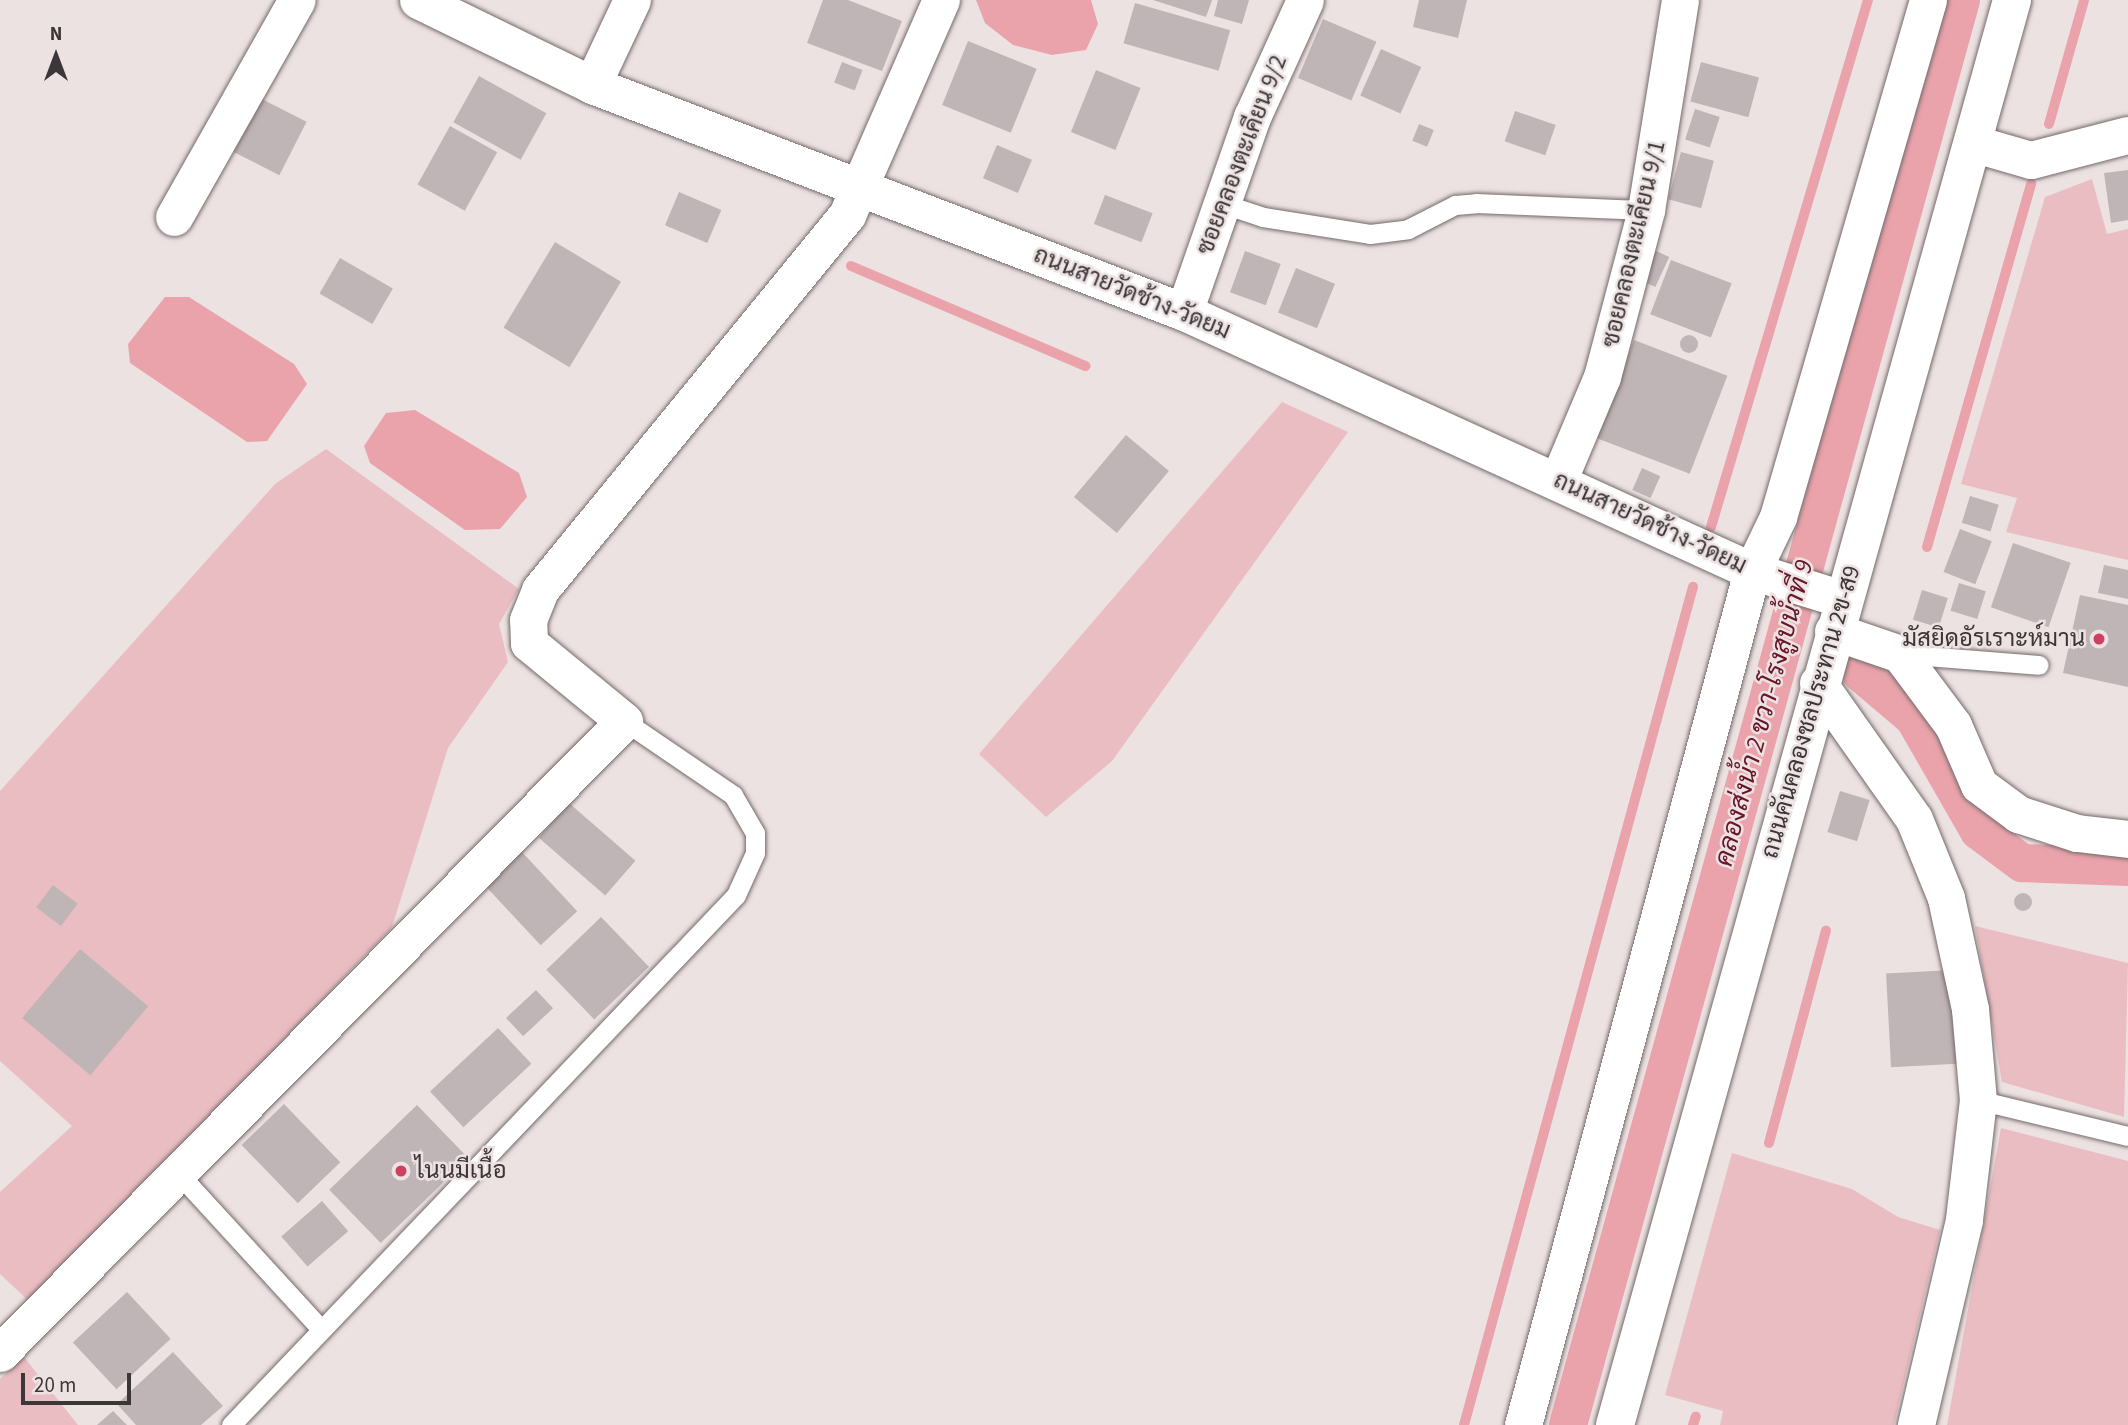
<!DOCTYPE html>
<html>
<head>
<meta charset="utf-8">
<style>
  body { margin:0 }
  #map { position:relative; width:2128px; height:1425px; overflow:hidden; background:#ede2e2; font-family:"Source Sans 3",Sarabun,sans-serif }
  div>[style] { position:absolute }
  .green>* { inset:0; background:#eabdc2 }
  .water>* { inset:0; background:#eaa3ab }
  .stream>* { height:10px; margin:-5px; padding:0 5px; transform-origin:5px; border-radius:5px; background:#eaa3ab }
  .canal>* { height:38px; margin:-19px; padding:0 19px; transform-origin:19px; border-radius:19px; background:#eaa3ab }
  .building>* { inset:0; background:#c0b5b6; transform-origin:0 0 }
  .round { border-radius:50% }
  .roads { filter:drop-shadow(0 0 2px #746a6a) drop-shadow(0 0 2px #746a6a) }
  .lane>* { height:19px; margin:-9.5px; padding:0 9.5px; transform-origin:9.5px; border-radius:9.5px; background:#fff }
  .street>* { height:37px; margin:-18.5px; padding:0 18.5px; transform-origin:18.5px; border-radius:18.5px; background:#fff }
  .secondary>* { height:38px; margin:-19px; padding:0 19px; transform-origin:19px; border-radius:19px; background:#fff }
  .dots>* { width:19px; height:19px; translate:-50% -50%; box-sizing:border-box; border:4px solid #ede2e2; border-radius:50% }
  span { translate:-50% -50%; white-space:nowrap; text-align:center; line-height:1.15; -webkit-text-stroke:5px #ede2e2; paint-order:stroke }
  .street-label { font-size:24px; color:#3b3637 }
  .poi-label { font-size:24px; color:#3b3637 }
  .right { translate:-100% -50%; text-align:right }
  .left { translate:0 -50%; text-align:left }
  .water-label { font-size:26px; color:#671529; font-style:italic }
  .north { position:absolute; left:21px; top:21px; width:70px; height:70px; -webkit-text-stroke:5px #ede2e2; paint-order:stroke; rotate:0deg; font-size:19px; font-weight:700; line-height:28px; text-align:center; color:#3b3637 }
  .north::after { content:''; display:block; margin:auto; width:24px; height:32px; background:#3b3637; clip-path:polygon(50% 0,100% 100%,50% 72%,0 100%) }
  .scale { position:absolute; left:21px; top:1373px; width:110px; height:32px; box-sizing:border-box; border:4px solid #3b3637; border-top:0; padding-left:9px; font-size:21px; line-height:24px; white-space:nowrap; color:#3b3637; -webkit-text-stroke:5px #ede2e2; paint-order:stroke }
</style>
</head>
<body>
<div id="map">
  <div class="green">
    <i style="clip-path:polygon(2092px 179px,2107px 234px,2128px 229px,2128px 560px,2006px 532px,2017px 498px,1961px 484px,2045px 197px)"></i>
    <i style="clip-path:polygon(1282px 402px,1348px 432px,1112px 761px,1046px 817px,979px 754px)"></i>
    <i style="clip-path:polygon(326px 449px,519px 589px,499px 624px,508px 662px,448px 748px,392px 927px,31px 1303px,0 1274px,0 1192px,72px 1126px,0 1061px,0 791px,275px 484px)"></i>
    <i style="clip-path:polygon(1975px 926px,2128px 963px,2124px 1117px,2002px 1082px)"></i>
    <i style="clip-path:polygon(2001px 1128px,2128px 1161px,2128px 1425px,1947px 1425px)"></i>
    <i style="clip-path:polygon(1732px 1153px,1852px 1189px,1898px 1217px,1940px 1230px,1894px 1425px,1720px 1425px,1723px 1411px,1665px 1395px)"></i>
    <i style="clip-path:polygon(24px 1357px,78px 1425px,0 1425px,0 1379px)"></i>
  </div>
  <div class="water">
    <i style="clip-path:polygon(976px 0,1091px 0,1098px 24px,1086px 50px,1052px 55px,1013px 45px,985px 23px)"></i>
    <i style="clip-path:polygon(165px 297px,189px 297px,294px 364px,307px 384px,267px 441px,247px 442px,130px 363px,128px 344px)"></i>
    <i style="clip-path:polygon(415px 410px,519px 473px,527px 497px,500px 529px,465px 530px,370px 463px,364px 446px,386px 413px)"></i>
  </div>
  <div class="stream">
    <i style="left:2049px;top:124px;width:129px;rotate:-74.2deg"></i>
    <i style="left:851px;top:266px;width:255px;rotate:23.1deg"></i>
    <i style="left:1711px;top:527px;width:550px;rotate:-73.41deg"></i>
    <i style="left:1927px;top:547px;width:378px;rotate:-74deg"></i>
    <i style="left:1769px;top:1143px;width:220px;rotate:-75deg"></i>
    <i style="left:1464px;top:1425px;width:869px;rotate:-74.72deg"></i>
    <i style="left:1693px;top:1425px;width:9px;rotate:-72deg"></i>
  </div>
  <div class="canal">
    <i style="left:1861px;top:673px;width:70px;rotate:40.3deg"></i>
    <i style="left:1914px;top:718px;width:130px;rotate:60.1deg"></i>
    <i style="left:1979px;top:831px;width:54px;rotate:36.7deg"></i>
    <i style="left:2022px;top:863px;width:106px;rotate:2.2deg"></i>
    <i style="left:1568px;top:1425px;width:1478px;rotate:-74.58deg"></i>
  </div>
  <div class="building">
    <i style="clip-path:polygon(823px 0,848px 0,902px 21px,882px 71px,807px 43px)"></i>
    <i style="clip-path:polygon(1153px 0,1212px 0,1206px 17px)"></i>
    <i style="clip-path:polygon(1218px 0,1249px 0,1242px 24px,1214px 16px)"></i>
    <i style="clip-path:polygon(1419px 0,1467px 0,1458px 38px,1413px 27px)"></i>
    <i style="left:1135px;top:3px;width:99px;height:42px;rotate:16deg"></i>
    <i style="left:1323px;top:19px;width:58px;height:64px;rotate:23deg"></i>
    <i style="left:968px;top:41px;width:74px;height:69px;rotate:22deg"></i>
    <i style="left:1381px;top:49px;width:44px;height:51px;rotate:24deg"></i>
    <i style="left:842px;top:62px;width:22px;height:22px;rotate:21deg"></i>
    <i style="left:1701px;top:62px;width:60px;height:41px;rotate:15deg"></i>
    <i style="left:1096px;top:70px;width:48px;height:67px;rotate:22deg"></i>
    <i style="left:479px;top:76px;width:77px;height:53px;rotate:29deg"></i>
    <i style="left:254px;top:95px;width:59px;height:60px;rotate:27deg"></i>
    <i style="left:1695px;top:109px;width:26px;height:32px;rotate:18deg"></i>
    <i style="left:1515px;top:111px;width:43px;height:32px;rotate:19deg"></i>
    <i style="left:1419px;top:124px;width:16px;height:18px;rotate:22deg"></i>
    <i style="left:450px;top:126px;width:54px;height:67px;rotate:29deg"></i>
    <i style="left:997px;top:145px;width:38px;height:36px;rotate:23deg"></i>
    <i style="left:1681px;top:152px;width:34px;height:49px;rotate:15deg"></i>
    <i style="clip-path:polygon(2128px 170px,2128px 220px,2111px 223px,2104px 173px)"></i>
    <i style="left:679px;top:192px;width:46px;height:36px;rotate:23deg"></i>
    <i style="left:1105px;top:195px;width:51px;height:31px;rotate:21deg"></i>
    <i style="left:555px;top:242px;width:77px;height:100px;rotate:31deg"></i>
    <i style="left:1652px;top:249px;width:19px;height:33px;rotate:25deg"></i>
    <i style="left:1245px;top:251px;width:38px;height:44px;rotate:20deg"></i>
    <i style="left:340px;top:258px;width:61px;height:41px;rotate:30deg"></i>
    <i style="left:1671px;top:260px;width:65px;height:58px;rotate:21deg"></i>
    <i style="left:1296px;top:268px;width:42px;height:48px;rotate:22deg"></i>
    <i class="round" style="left:1680px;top:335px;width:18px;height:18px"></i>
    <i style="left:1634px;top:340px;width:100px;height:105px;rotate:21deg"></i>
    <i style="left:1126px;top:435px;width:56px;height:81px;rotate:40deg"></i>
    <i style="left:1642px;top:468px;width:20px;height:24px;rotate:24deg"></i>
    <i style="left:1970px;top:496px;width:30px;height:28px;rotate:17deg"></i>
    <i style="left:1960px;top:529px;width:34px;height:46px;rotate:21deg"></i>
    <i style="left:2013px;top:543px;width:61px;height:68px;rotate:19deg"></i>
    <i style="clip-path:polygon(2104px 565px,2128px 570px,2128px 599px,2098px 593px)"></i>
    <i style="left:1959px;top:583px;width:28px;height:29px;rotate:17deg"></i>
    <i style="left:1922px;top:590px;width:27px;height:31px;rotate:17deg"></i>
    <i style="clip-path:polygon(2080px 595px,2128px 605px,2128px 687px,2063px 673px)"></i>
    <i style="left:1840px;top:791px;width:31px;height:43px;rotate:17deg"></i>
    <i style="left:569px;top:803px;width:88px;height:46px;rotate:41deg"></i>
    <i style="left:522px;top:852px;width:81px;height:50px;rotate:47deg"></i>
    <i style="left:53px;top:885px;width:31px;height:28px;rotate:37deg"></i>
    <i class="round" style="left:2014px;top:893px;width:18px;height:18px"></i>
    <i style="left:601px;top:917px;width:69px;height:76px;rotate:46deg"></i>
    <i style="left:80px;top:949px;width:89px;height:90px;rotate:40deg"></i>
    <i style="left:1952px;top:970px;width:94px;height:66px;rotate:87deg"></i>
    <i style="left:536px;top:990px;width:25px;height:41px;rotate:47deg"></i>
    <i style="left:498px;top:1028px;width:49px;height:93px;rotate:47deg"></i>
    <i style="left:284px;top:1104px;width:81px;height:59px;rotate:46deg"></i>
    <i style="left:417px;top:1105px;width:74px;height:122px;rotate:46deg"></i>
    <i style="left:322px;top:1201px;width:40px;height:54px;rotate:49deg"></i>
    <i style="left:127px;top:1292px;width:64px;height:74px;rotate:47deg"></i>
    <i style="clip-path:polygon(173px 1352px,223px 1406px,201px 1425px,136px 1425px,117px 1404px)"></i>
    <i style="clip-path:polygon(113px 1411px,127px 1425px,97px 1425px)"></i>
  </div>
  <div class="roads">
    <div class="lane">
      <i style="left:1221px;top:203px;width:44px;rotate:18.4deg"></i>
      <i style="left:1263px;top:217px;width:108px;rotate:9deg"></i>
      <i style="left:1370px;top:234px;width:38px;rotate:-7deg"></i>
      <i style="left:1408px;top:229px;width:53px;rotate:-27.1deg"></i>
      <i style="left:1455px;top:205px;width:21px;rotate:-5deg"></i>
      <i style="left:1476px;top:203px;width:170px;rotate:2.4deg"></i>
      <i style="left:1900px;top:654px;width:139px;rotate:4.5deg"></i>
      <i style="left:1978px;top:1100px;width:154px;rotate:13.5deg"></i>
      <i style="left:178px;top:1173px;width:210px;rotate:47.5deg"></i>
      <i style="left:231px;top:1425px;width:732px;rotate:-46.38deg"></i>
      <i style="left:736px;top:895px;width:46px;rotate:-65.7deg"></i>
      <i style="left:755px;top:853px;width:20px;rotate:-90deg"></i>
      <i style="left:755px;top:833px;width:44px;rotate:-120.1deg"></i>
      <i style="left:733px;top:795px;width:132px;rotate:-145.8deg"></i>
    </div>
    <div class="street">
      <i style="left:418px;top:0;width:194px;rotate:26deg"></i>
      <i style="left:592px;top:85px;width:634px;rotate:20.98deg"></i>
      <i style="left:1184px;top:312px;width:624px;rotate:24.51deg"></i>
      <i style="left:1752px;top:571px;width:94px;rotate:17.3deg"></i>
      <i style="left:592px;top:85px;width:94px;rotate:-64.8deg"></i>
      <i style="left:1972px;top:143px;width:61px;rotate:16.1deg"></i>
      <i style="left:2031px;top:160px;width:100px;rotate:-14.5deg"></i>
      <i style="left:174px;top:217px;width:249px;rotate:-60.5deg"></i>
      <i style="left:1184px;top:312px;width:207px;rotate:-70.8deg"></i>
      <i style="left:1252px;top:117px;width:128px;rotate:-65.6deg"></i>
      <i style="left:1558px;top:481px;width:113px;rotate:-67.1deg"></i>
      <i style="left:1602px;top:377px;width:173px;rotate:-75.2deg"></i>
      <i style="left:1646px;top:210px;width:213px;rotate:-80.8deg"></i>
      <i style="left:1833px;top:631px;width:71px;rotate:18.9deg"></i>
      <i style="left:1900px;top:654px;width:89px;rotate:53.3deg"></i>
      <i style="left:1953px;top:725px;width:65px;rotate:66.6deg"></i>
      <i style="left:1979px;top:785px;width:49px;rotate:36.6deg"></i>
      <i style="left:2018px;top:814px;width:62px;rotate:17.9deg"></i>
      <i style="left:2077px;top:833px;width:51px;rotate:6.7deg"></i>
      <i style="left:1818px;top:683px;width:166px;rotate:54.8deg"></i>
      <i style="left:1914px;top:819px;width:85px;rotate:67.9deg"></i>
      <i style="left:1946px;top:898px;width:114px;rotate:77.8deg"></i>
      <i style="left:1970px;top:1009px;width:91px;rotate:85deg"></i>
      <i style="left:1978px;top:1100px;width:121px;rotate:96.7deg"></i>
      <i style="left:1964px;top:1220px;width:211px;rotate:103.2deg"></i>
      <i style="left:0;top:1353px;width:888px;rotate:-45.36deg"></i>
      <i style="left:624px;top:721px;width:123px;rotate:-140.6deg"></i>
      <i style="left:529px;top:643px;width:23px;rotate:-92deg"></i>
      <i style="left:528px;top:620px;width:32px;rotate:-68deg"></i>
      <i style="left:540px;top:590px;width:485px;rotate:-50.7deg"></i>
      <i style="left:847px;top:215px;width:235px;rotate:-66.4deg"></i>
      <i style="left:1523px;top:1425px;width:884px;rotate:-74.99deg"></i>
      <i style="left:1752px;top:571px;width:60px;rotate:-64.3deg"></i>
      <i style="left:1778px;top:517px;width:538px;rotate:-73.82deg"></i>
    </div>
    <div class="secondary">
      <i style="left:1615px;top:1425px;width:1479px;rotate:-74.43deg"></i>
    </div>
  </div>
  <div class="dots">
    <i style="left:2099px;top:639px;background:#cf3f5f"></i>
    <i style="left:401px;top:1171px;background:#cf3f5f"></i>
  </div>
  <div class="street-label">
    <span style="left:1242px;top:155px;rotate:-69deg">ซอยคลองตะเคียน 9/2</span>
    <span style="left:1634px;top:244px;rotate:-77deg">ซอยคลองตะเคียน 9/1</span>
    <span style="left:1132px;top:293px;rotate:22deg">ถนนสายวัดช้าง-วัดยม</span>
    <span style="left:1650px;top:523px;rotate:25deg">ถนนสายวัดช้าง-วัดยม</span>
    <span style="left:1811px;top:712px;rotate:-74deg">ถนนคันคลองชลประทาน 2ข-ส9</span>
  </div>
  <div class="poi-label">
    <span class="right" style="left:2085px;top:639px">มัสยิดอัรเราะห์มาน</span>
    <span class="left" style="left:415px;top:1171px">ไนนมีเนื้อ</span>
  </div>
  <div class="water-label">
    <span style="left:1764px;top:713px;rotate:-75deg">คลองส่งน้ำ 2 ขวา-โรงสูบน้ำที่ 9</span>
  </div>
  <div class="north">N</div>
  <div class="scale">20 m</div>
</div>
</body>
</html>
